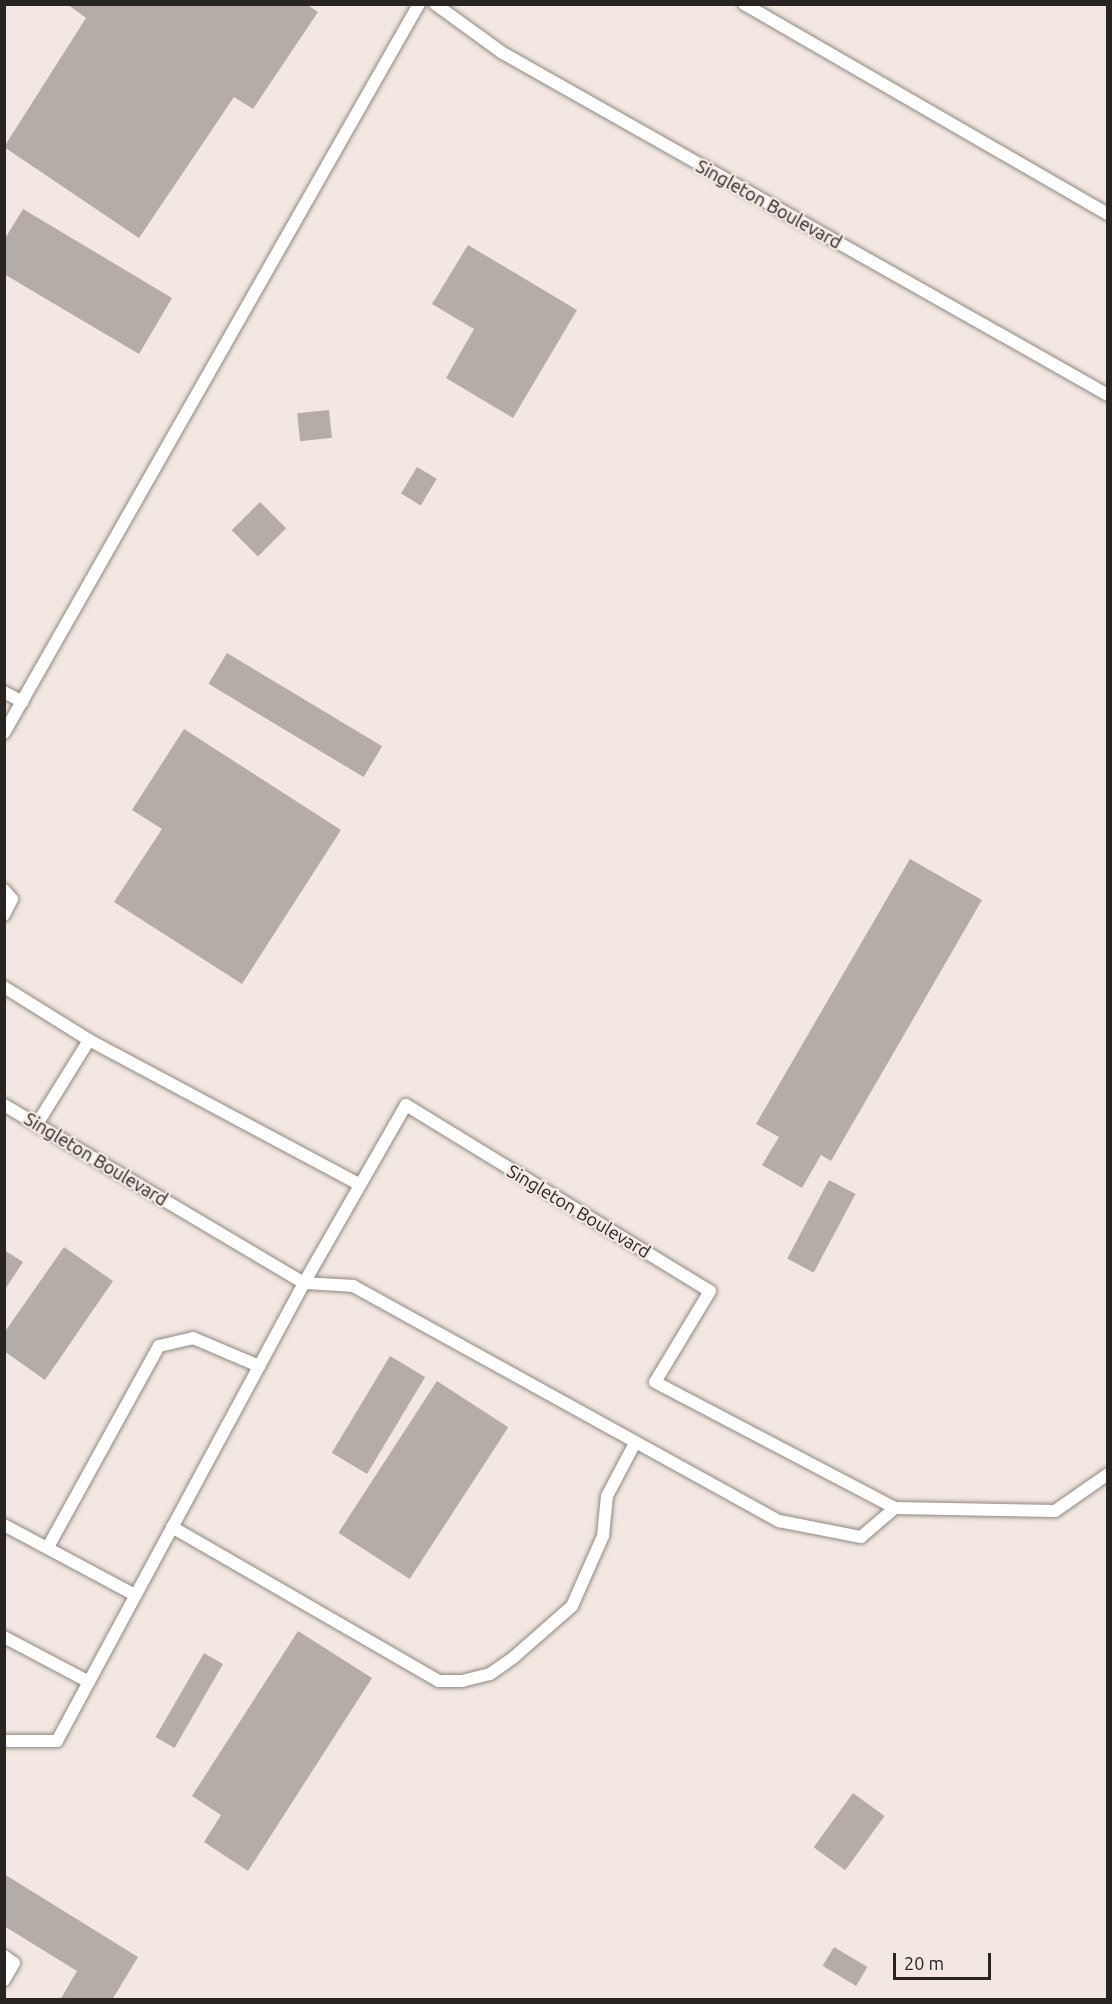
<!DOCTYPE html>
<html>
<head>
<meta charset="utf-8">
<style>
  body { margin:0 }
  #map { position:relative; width:1112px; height:2004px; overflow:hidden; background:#f2e8e1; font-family:Ubuntu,sans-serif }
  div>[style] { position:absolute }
  .building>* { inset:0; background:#b5aca5; transform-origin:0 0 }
  .roads { filter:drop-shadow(0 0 2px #918881) drop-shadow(0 0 2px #918881) }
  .service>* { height:12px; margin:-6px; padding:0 6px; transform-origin:6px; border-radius:6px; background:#fff }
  span { translate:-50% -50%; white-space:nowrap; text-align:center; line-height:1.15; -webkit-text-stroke:4.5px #f2e8e1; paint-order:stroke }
  .street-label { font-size:18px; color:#282422 }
  .frame { position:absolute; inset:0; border:6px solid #282422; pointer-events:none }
  .scale { position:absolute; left:893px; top:1953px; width:98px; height:27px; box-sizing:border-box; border:3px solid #282422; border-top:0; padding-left:8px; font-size:18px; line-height:21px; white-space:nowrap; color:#282422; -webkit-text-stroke:4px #f2e8e1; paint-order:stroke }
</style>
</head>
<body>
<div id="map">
  <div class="building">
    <i style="clip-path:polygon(67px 4px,306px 4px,318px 12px,253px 109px,234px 97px,139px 238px,4px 147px,86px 18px)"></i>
    <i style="clip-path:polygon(23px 209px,172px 298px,139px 354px,4px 274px,4px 240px)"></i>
    <i style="clip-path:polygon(468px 245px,577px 310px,513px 418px,446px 378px,474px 329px,432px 304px)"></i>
    <i style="left:329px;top:410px;width:28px;height:32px;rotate:84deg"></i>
    <i style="left:417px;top:467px;width:23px;height:31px;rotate:31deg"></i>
    <i style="left:260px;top:502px;width:37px;height:40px;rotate:45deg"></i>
    <i style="left:227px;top:653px;width:181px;height:36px;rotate:31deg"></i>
    <i style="clip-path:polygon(184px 729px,341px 830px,242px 984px,114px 902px,162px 829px,132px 810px)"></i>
    <i style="clip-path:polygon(910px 859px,982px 900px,831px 1161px,821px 1155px,802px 1188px,762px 1165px,779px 1137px,756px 1124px)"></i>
    <i style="left:829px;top:1180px;width:30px;height:89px;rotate:28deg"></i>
    <i style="clip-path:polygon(64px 1247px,113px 1281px,45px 1380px,4px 1351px,4px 1333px)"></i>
    <i style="clip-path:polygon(4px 1250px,23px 1262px,4px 1291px)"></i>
    <i style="left:390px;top:1356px;width:41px;height:113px;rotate:31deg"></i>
    <i style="left:437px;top:1381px;width:85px;height:181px;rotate:33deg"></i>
    <i style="clip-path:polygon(298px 1631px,372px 1678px,248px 1871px,204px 1842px,221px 1815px,192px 1796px)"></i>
    <i style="left:204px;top:1653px;width:22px;height:97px;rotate:30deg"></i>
    <i style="left:853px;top:1793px;width:39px;height:67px;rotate:36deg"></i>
    <i style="clip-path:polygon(4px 1874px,138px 1957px,112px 2000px,60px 2000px,77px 1971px,4px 1926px)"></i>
    <i style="left:834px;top:1947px;width:39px;height:22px;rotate:31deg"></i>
  </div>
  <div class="roads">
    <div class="service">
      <i style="left:435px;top:4px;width:82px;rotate:36deg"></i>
      <i style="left:501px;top:52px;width:697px;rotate:29.47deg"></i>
      <i style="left:744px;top:4px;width:420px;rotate:30deg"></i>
      <i style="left:4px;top:692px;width:21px;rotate:28deg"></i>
      <i style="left:4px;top:733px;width:839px;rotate:-60.35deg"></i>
      <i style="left:4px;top:890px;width:12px;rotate:48deg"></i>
      <i style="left:12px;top:899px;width:18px;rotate:117deg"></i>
      <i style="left:4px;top:987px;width:100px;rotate:31.9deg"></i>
      <i style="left:89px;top:1040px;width:307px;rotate:28.1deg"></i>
      <i style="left:4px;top:1105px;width:349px;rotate:30.7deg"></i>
      <i style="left:304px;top:1283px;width:205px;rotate:-60.2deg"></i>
      <i style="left:406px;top:1105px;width:356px;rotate:31.5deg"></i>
      <i style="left:710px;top:1291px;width:106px;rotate:121.1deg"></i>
      <i style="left:655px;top:1382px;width:271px;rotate:27.7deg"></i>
      <i style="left:895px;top:1508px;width:160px;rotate:1.1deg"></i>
      <i style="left:1055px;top:1511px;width:65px;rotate:-34.9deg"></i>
      <i style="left:37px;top:1124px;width:99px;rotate:-58.2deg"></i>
      <i style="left:4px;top:1525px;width:149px;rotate:28.1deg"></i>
      <i style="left:172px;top:1527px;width:308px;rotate:30deg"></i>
      <i style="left:439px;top:1681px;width:23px"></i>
      <i style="left:462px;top:1681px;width:29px;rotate:-14deg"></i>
      <i style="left:490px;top:1674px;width:29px;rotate:-35deg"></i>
      <i style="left:514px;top:1657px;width:77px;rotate:-41.3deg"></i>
      <i style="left:572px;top:1606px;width:77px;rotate:-66.1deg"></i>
      <i style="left:603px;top:1536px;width:40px;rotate:-84.3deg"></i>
      <i style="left:607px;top:1496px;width:60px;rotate:-62.2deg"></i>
      <i style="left:48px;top:1547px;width:230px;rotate:-61.1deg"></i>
      <i style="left:159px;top:1346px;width:35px;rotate:-13deg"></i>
      <i style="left:193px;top:1338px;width:72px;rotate:23deg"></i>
      <i style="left:4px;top:1637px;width:96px;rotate:27.9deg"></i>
      <i style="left:4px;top:1741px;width:53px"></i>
      <i style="left:57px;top:1741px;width:520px;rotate:-61.66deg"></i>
      <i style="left:304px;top:1283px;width:49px;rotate:3.5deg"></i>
      <i style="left:353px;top:1286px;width:487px;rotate:28.9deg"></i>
      <i style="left:779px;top:1521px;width:84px;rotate:11deg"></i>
      <i style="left:861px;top:1537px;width:45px;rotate:-40.5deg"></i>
      <i style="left:4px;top:1956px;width:12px;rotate:35deg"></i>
      <i style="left:14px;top:1963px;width:20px;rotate:120deg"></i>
    </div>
  </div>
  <div class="street-label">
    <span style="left:769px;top:204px;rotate:29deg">Singleton Boulevard</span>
    <span style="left:96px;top:1159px;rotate:31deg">Singleton Boulevard</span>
    <span style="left:579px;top:1211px;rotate:31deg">Singleton Boulevard</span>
  </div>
  <div class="frame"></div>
  <div class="scale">20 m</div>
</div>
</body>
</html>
